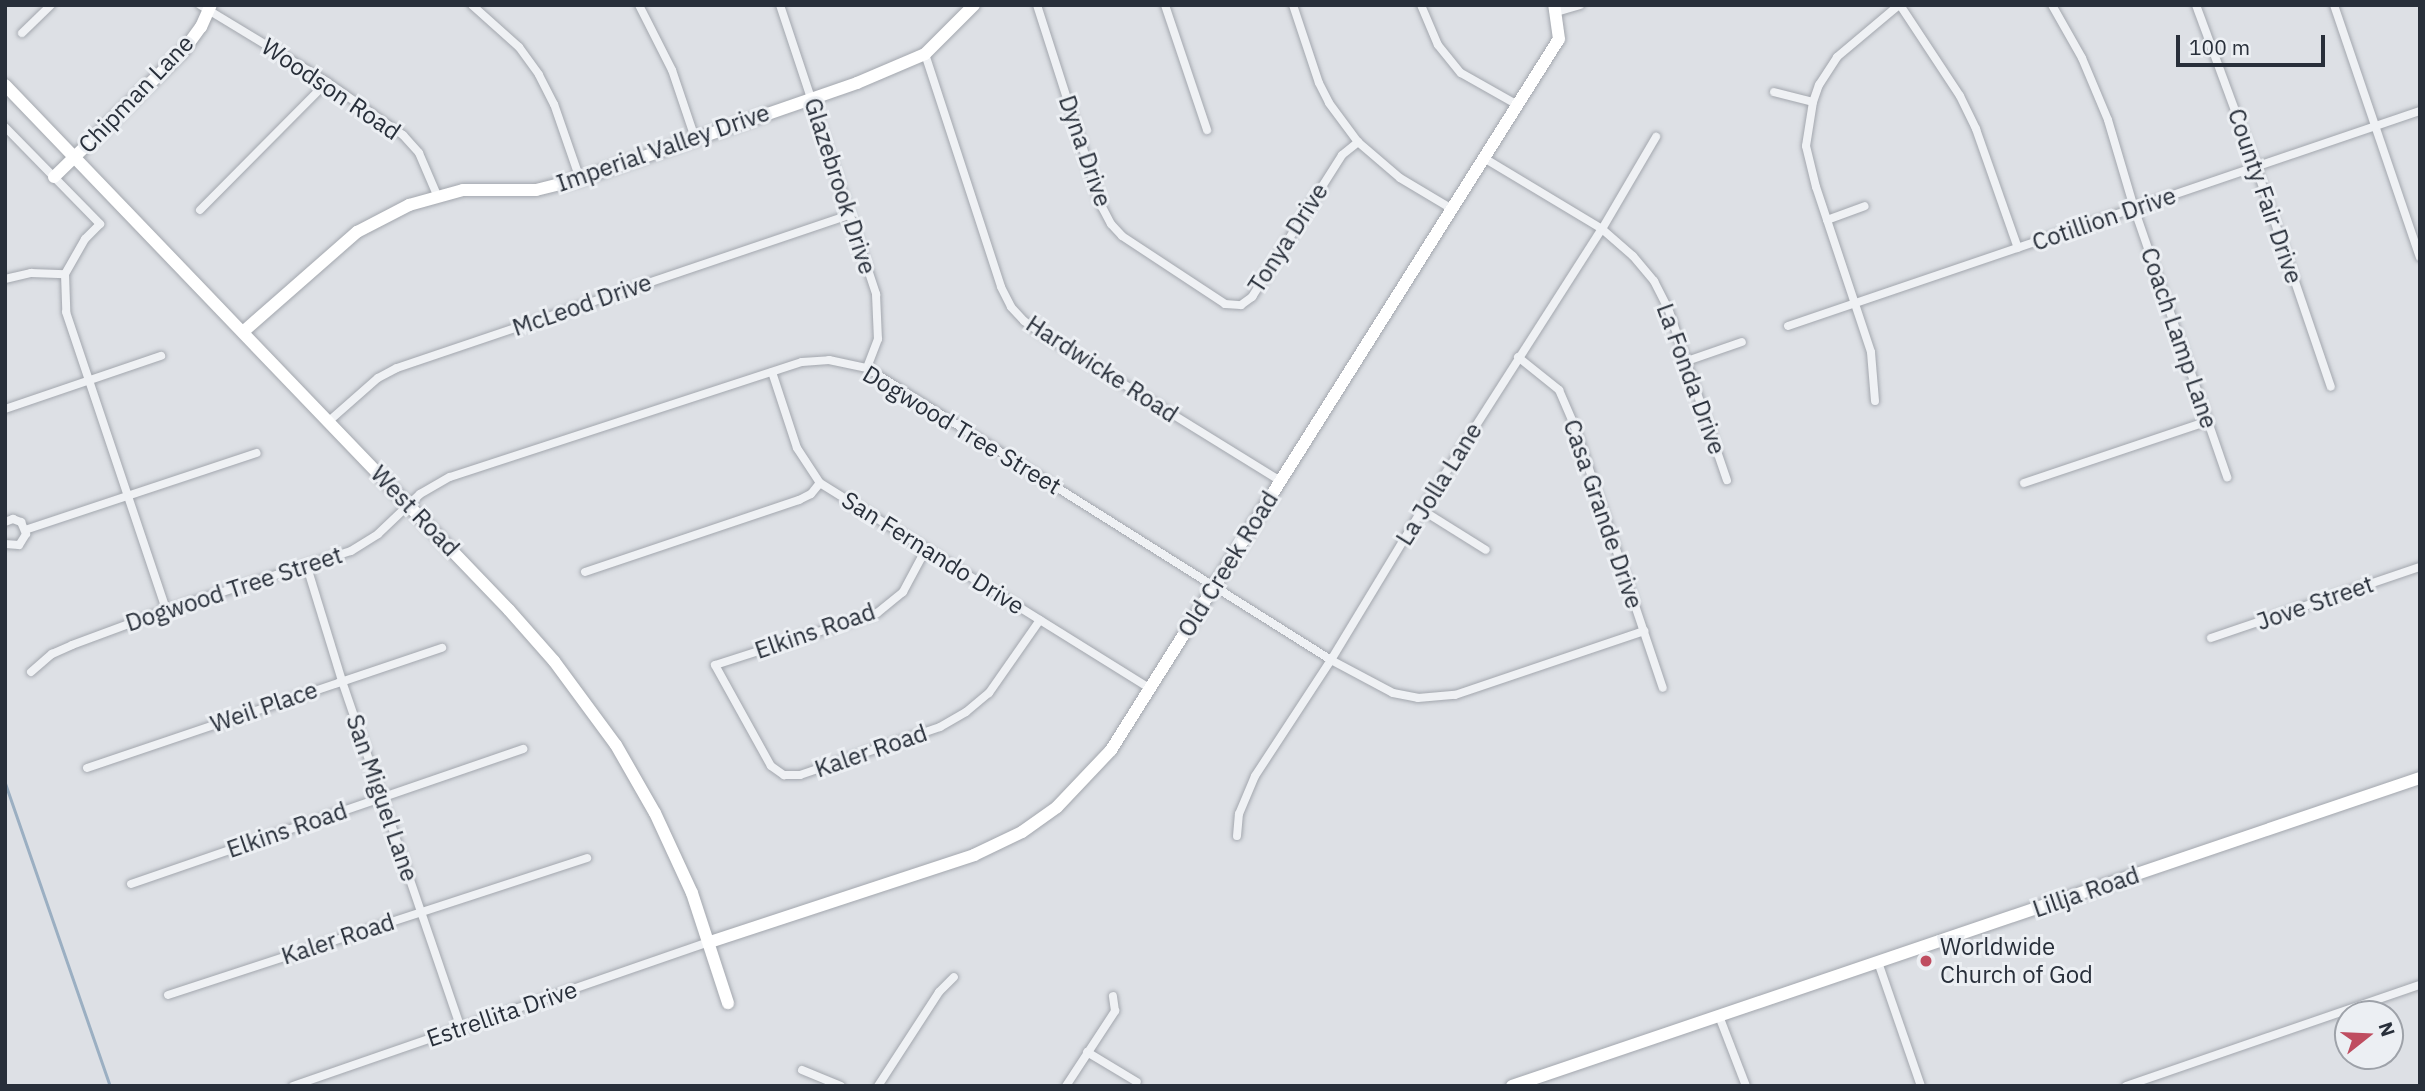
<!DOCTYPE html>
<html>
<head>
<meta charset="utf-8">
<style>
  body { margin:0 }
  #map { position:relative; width:2425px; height:1091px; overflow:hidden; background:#dde0e5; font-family:"IBM Plex Sans",sans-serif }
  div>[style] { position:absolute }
  .stream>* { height:2.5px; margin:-1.25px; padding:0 1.25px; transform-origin:1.25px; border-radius:1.25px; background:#9bafc2 }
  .roads { filter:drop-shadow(0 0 2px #a3a7ae) drop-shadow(0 0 2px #a3a7ae) }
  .street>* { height:8px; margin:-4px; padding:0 4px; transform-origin:4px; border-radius:4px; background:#eff1f4 }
  .secondary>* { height:12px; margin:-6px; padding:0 6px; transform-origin:6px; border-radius:6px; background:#fff }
  .dots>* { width:19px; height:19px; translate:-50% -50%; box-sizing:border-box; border:4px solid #eceff3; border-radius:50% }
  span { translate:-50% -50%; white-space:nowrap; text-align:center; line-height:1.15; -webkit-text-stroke:6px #eceff3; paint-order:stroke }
  .street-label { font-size:24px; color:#282f3a }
  .poi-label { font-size:24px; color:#282f3a }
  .left { translate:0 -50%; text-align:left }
  .frame { position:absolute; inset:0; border:7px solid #282f3a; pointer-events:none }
  .north { position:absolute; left:2334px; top:1000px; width:70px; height:70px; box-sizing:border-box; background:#eceff3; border:2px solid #9ea2a9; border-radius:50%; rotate:72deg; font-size:19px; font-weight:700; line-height:28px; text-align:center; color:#282f3a }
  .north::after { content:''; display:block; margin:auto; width:24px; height:32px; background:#bf4d60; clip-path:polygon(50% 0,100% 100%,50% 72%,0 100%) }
  .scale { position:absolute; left:2176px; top:35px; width:149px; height:32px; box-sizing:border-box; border:4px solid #282f3a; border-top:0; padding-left:9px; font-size:21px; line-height:24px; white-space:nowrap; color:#282f3a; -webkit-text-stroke:5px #eceff3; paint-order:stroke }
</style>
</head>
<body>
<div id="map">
  <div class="stream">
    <i style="left:5px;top:782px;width:322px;rotate:70.9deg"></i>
  </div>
  <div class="roads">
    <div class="street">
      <i style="left:200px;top:5px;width:149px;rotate:31.2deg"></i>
      <i style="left:327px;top:82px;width:93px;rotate:34.9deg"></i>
      <i style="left:403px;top:135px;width:24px;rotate:48deg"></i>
      <i style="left:419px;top:153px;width:46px;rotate:66.8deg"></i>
      <i style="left:472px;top:5px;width:63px;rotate:41.8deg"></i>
      <i style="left:519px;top:47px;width:34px;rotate:54deg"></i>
      <i style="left:539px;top:75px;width:33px;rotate:63deg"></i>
      <i style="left:554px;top:104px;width:79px;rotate:70.9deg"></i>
      <i style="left:639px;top:5px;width:73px;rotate:63.1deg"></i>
      <i style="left:672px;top:70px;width:72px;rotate:71.3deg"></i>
      <i style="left:780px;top:5px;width:305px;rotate:71.6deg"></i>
      <i style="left:876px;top:294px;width:45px;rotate:87.5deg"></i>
      <i style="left:878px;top:339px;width:31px;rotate:111deg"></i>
      <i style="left:1037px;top:5px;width:212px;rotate:72.2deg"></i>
      <i style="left:1102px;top:207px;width:19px;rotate:62deg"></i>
      <i style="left:1111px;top:224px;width:16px;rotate:47deg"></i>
      <i style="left:1122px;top:236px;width:123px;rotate:33.4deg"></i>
      <i style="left:1225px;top:304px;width:16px;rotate:4deg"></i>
      <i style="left:1241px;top:305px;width:14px;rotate:-36deg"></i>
      <i style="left:1252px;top:297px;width:168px;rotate:-57.6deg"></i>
      <i style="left:1342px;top:155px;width:21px;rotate:-39deg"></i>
      <i style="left:1165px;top:5px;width:132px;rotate:71.4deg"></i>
      <i style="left:1293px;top:5px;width:82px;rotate:71.6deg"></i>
      <i style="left:1319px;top:83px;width:22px;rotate:63deg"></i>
      <i style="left:1329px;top:103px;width:49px;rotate:53.4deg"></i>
      <i style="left:1358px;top:142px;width:55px;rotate:40.6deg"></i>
      <i style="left:1400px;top:178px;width:61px;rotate:30.8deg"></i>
      <i style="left:1421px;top:5px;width:43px;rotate:67deg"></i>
      <i style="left:1438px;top:45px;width:36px;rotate:51deg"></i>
      <i style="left:1461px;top:73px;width:63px;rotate:29.4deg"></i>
      <i style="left:1900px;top:5px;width:109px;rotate:56.6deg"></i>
      <i style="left:1960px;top:96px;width:37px;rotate:64deg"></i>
      <i style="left:1976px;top:129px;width:126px;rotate:70.6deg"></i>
      <i style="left:2052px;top:5px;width:61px;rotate:60.5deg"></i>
      <i style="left:2082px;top:58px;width:67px;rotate:67.2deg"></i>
      <i style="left:2108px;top:120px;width:92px;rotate:73.5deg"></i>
      <i style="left:2134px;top:208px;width:285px;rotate:70.9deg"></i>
      <i style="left:2196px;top:5px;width:173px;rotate:69.7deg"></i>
      <i style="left:2256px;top:167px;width:232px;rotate:71.2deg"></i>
      <i style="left:2334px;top:5px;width:266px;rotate:71.2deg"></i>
      <i style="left:1556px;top:12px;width:25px;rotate:-16deg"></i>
      <i style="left:22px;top:33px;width:40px;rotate:-44deg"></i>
      <i style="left:925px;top:54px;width:245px;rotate:71.9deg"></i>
      <i style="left:1001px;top:287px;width:22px;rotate:63deg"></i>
      <i style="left:1011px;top:307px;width:19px;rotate:47deg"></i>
      <i style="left:1024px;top:321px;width:21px;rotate:35deg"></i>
      <i style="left:1041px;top:333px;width:282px;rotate:31.7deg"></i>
      <i style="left:1774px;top:92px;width:40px;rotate:14.4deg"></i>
      <i style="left:5px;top:127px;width:136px;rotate:45.6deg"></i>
      <i style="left:100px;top:224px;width:21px;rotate:135deg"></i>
      <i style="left:85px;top:239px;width:40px;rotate:119.7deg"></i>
      <i style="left:65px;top:274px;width:38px;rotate:88deg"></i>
      <i style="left:66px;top:312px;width:314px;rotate:71.4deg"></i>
      <i style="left:1484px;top:158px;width:138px;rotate:31deg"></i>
      <i style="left:1602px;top:229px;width:41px;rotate:41.1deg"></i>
      <i style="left:1633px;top:256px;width:33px;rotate:50deg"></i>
      <i style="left:1654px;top:281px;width:30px;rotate:63deg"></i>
      <i style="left:1668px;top:308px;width:182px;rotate:71.1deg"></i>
      <i style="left:200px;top:210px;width:180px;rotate:-45.2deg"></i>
      <i style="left:1827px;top:220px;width:40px;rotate:-20.2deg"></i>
      <i style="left:5px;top:279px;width:27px;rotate:-13deg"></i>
      <i style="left:31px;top:273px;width:34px;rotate:2deg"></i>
      <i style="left:1788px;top:326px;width:668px;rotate:-18.79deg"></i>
      <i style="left:1518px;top:357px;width:53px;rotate:38.8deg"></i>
      <i style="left:1559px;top:390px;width:40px;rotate:66.6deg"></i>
      <i style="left:1575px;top:427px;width:275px;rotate:71.4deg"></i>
      <i style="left:1687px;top:361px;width:58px;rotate:-19.1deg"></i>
      <i style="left:772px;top:372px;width:80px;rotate:71.8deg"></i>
      <i style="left:797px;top:448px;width:42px;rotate:56.7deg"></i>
      <i style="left:820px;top:483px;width:388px;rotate:31.9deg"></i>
      <i style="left:1875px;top:401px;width:49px;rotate:-94.7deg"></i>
      <i style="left:1871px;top:352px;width:174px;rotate:-108.4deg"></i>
      <i style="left:1816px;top:187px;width:42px;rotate:-103.7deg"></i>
      <i style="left:1806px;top:146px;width:45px;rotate:-81deg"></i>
      <i style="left:1813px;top:102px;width:18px;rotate:-71deg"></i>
      <i style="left:1819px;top:85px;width:33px;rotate:-57deg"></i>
      <i style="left:1837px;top:57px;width:81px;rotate:-40deg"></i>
      <i style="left:5px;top:409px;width:165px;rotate:-18.8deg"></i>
      <i style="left:329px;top:421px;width:65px;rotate:-41.3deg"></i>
      <i style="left:378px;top:378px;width:21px;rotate:-28deg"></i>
      <i style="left:397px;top:368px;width:477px;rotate:-18.7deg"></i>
      <i style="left:2024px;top:483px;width:194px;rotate:-18.6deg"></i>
      <i style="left:1422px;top:510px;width:75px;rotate:32deg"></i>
      <i style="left:5px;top:522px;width:9px;rotate:-21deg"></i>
      <i style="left:13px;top:519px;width:9px;rotate:21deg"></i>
      <i style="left:21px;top:522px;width:13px;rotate:67deg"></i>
      <i style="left:26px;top:534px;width:13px;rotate:122deg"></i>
      <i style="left:19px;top:545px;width:14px;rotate:-176deg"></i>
      <i style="left:25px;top:530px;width:244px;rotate:-18.4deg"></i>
      <i style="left:926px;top:549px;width:49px;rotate:118.1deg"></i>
      <i style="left:903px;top:592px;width:33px;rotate:141deg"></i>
      <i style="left:877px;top:613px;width:170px;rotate:162.2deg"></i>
      <i style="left:715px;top:665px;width:115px;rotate:61deg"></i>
      <i style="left:771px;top:766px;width:16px;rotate:35deg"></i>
      <i style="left:784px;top:775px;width:16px"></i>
      <i style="left:800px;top:775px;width:148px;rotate:-18.9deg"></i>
      <i style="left:940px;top:727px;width:30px;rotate:-30deg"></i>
      <i style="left:966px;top:712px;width:30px;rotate:-40deg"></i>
      <i style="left:989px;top:693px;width:89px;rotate:-55.1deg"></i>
      <i style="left:307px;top:567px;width:119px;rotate:72.9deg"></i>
      <i style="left:342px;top:681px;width:367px;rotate:71.1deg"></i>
      <i style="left:585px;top:572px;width:226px;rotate:-18.6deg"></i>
      <i style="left:799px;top:500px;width:13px;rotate:-27deg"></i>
      <i style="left:811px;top:494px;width:14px;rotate:-51deg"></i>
      <i style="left:2211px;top:638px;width:221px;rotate:-18.8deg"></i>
      <i style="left:31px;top:672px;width:28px;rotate:-41deg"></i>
      <i style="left:52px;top:654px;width:22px;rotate:-24deg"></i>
      <i style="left:72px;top:645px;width:100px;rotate:-20.4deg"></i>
      <i style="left:166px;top:610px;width:194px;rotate:-17.7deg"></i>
      <i style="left:351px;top:551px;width:32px;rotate:-32deg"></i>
      <i style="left:378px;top:534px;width:58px;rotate:-43.6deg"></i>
      <i style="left:420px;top:494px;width:34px;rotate:-30deg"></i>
      <i style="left:450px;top:477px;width:370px;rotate:-18.1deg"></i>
      <i style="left:802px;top:362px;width:27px;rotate:-4deg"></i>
      <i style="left:829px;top:360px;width:39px;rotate:12deg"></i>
      <i style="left:867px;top:368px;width:548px;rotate:32.18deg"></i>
      <i style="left:1331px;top:660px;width:70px;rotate:28deg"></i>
      <i style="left:1393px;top:693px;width:25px;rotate:11deg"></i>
      <i style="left:1418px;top:698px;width:37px;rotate:-5deg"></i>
      <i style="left:1455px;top:695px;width:200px;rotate:-18.7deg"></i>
      <i style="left:87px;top:768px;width:375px;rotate:-18.7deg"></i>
      <i style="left:1237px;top:836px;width:22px;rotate:-85deg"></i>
      <i style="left:1239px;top:814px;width:41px;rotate:-67.2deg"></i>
      <i style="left:1255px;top:776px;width:139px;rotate:-56.8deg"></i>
      <i style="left:1331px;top:660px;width:175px;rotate:-58.8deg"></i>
      <i style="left:1422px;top:510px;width:334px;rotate:-57.4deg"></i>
      <i style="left:1602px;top:229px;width:107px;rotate:-59.6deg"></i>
      <i style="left:131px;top:884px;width:415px;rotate:-19deg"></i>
      <i style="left:1878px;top:962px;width:131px;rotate:70.9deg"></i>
      <i style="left:168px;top:995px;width:441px;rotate:-18.1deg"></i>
      <i style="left:1719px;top:1016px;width:75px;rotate:68.9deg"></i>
      <i style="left:1087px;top:1052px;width:58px;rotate:31deg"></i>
      <i style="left:802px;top:1070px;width:42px;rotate:22.3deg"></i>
      <i style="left:293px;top:1086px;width:441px;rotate:-19.1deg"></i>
      <i style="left:878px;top:1086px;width:112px;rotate:-57deg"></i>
      <i style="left:939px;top:992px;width:21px;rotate:-45deg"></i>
      <i style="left:1066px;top:1086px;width:90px;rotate:-56.8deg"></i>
      <i style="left:1115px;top:1011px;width:15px;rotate:-98deg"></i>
      <i style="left:2126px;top:1086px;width:311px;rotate:-19deg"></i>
    </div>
    <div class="secondary">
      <i style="left:5px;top:85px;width:728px;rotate:46.17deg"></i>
      <i style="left:509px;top:610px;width:68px;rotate:48.6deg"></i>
      <i style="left:554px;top:661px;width:104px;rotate:53.6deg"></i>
      <i style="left:616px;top:745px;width:78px;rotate:60.2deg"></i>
      <i style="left:655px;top:813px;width:88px;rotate:65.2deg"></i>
      <i style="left:692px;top:893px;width:116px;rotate:71.9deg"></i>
      <i style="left:54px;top:177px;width:182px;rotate:-44.3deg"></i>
      <i style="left:184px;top:50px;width:29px;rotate:-54deg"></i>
      <i style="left:201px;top:27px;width:24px;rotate:-66deg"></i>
      <i style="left:243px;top:332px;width:152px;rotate:-41.3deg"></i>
      <i style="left:357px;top:232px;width:59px;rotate:-27.4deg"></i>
      <i style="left:409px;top:205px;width:56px;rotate:-15.5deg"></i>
      <i style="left:463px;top:190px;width:73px"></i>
      <i style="left:536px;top:190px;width:45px;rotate:-14deg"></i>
      <i style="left:580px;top:179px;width:293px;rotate:-19.1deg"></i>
      <i style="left:857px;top:83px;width:74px;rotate:-23.1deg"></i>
      <i style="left:925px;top:54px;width:69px;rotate:-45deg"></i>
      <i style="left:710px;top:942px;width:278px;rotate:-18.2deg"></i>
      <i style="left:974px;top:855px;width:53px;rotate:-25.6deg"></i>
      <i style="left:1022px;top:832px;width:43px;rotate:-35.5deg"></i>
      <i style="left:1057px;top:807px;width:79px;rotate:-46.5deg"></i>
      <i style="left:1111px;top:750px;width:840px;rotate:-57.79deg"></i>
      <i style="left:1559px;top:39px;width:34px;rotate:-98deg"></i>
      <i style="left:1512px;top:1086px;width:959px;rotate:-18.74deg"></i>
    </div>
  </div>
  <div class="dots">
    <i style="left:1926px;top:961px;background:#bf4d60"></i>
  </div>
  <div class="street-label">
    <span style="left:331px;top:89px;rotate:34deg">Woodson Road</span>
    <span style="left:136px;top:94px;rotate:-46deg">Chipman Lane</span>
    <span style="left:663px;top:148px;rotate:-19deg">Imperial Valley Drive</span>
    <span style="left:1085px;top:151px;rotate:71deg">Dyna Drive</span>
    <span style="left:840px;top:186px;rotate:72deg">Glazebrook Drive</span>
    <span style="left:2265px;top:196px;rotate:71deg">County Fair Drive</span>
    <span style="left:2104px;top:219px;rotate:-19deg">Cotillion Drive</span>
    <span style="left:1288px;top:238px;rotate:-57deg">Tonya Drive</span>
    <span style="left:582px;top:305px;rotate:-19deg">McLeod Drive</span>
    <span style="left:2179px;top:338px;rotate:71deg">Coach Lamp Lane</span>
    <span style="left:1102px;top:369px;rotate:33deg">Hardwicke Road</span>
    <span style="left:1691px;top:379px;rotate:70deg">La Fonda Drive</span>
    <span style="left:962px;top:430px;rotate:31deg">Dogwood Tree Street</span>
    <span style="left:1439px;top:484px;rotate:-58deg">La Jolla Lane</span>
    <span style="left:415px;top:511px;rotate:46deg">West Road</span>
    <span style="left:1603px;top:514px;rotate:71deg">Casa Grande Drive</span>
    <span style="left:933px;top:553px;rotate:32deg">San Fernando Drive</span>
    <span style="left:1228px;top:564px;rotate:-58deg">Old Creek Road</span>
    <span style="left:234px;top:589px;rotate:-18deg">Dogwood Tree Street</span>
    <span style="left:2315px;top:603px;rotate:-19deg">Jove Street</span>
    <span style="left:815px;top:631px;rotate:-19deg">Elkins Road</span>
    <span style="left:264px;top:707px;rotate:-19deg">Weil Place</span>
    <span style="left:871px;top:751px;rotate:-19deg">Kaler Road</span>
    <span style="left:382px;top:798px;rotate:71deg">San Miguel Lane</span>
    <span style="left:287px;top:830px;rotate:-19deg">Elkins Road</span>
    <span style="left:2086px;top:892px;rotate:-19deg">Lillja Road</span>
    <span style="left:338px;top:939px;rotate:-18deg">Kaler Road</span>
    <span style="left:502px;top:1014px;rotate:-19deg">Estrellita Drive</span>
  </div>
  <div class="poi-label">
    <span class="left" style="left:1940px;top:961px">Worldwide<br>Church of God</span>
  </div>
  <div class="frame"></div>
  <div class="north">N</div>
  <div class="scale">100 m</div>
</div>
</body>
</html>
